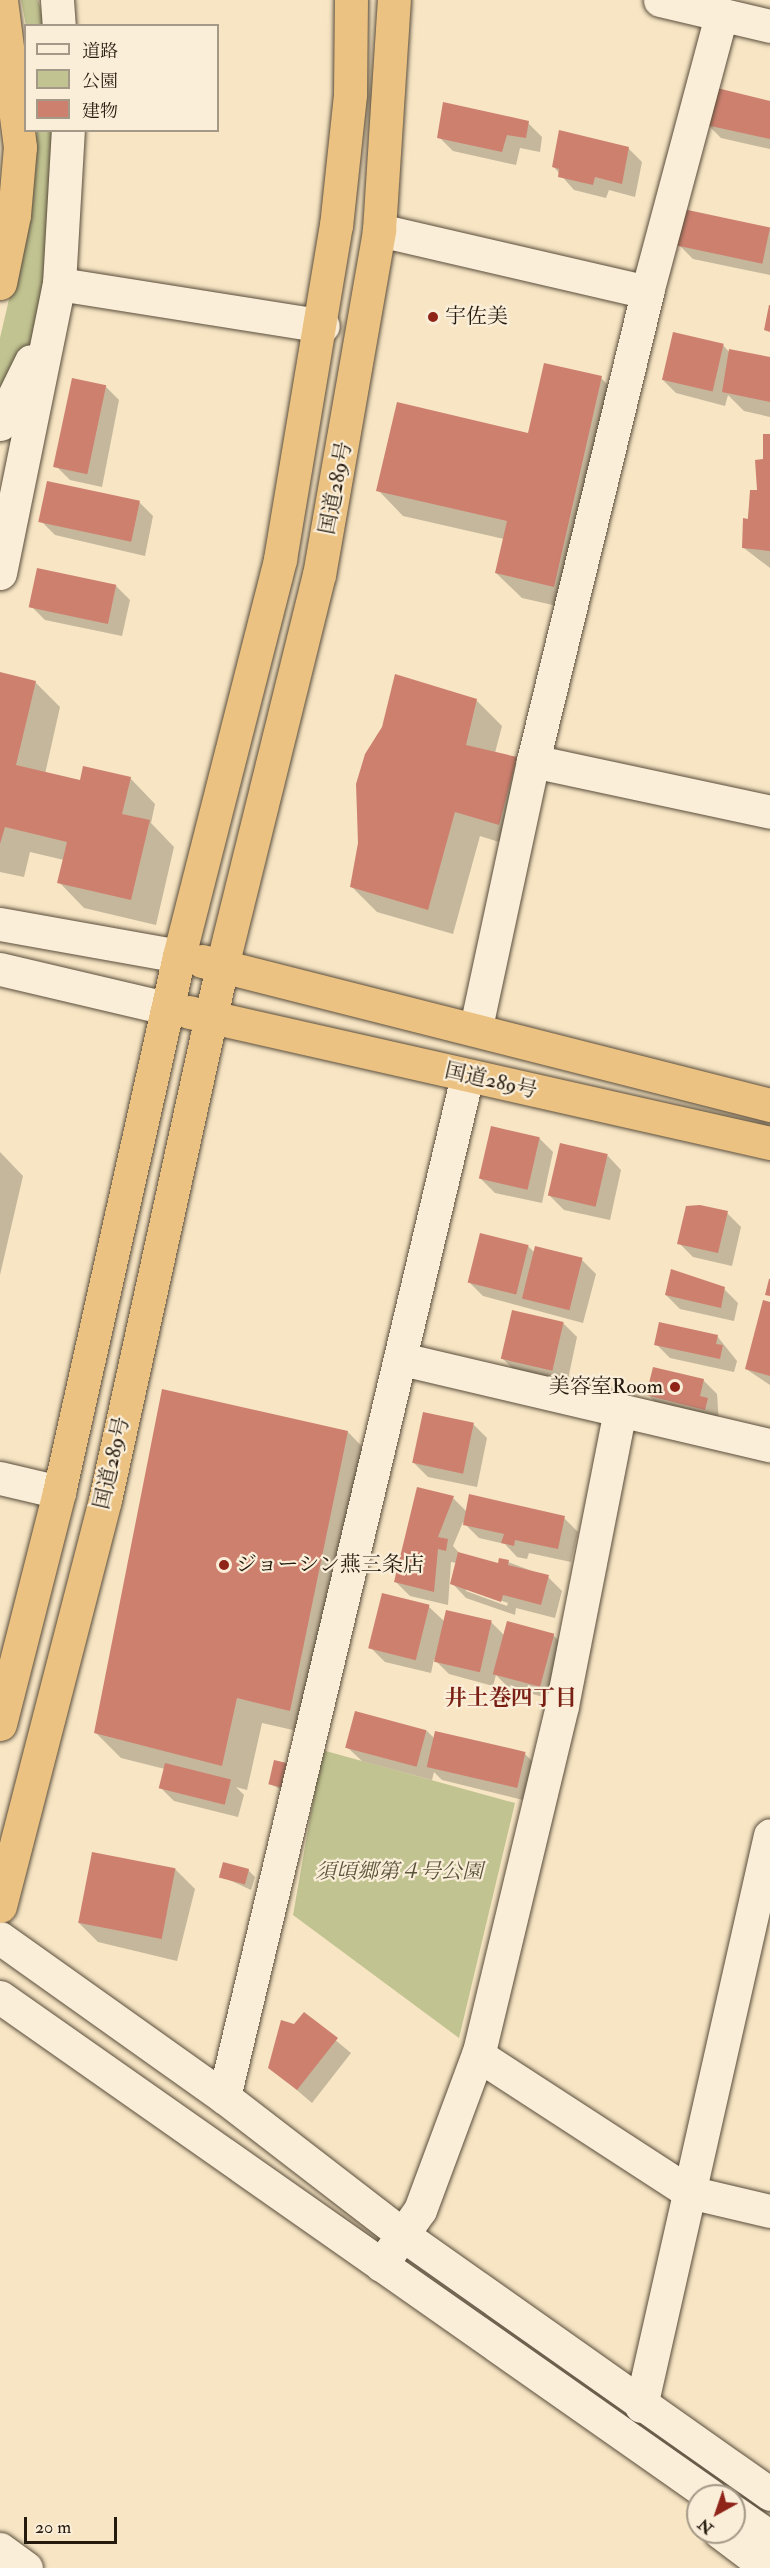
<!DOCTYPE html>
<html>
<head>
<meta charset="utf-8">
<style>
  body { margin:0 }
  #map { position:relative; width:770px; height:2568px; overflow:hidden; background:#f7e5c4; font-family:"IM FELL Double Pica","Noto Serif JP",serif }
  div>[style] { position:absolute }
  .green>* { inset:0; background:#c1c391 }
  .shadow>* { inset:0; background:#0003 }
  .building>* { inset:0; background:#ce806f; transform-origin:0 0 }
  .roads { filter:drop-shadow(0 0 2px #594d3b) drop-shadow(0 0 2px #594d3b) }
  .street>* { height:33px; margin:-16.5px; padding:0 16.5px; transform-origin:16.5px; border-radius:16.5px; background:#faeed9 }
  .secondary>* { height:33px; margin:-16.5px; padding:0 16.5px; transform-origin:16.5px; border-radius:16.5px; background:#faeed9 }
  .highway>* { height:33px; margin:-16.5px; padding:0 16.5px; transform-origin:16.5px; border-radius:16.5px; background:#ecc282 }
  .dots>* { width:16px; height:16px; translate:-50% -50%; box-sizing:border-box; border:3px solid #faeed9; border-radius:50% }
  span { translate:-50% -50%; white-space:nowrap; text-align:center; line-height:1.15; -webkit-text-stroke:4.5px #faeed9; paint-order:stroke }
  .poi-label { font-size:21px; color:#241a0d }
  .left { translate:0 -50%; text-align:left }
  .right { translate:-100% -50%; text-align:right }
  .street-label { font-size:21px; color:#241a0d }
  .park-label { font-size:21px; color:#5b553b; font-style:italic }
  .neighbourhood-label { font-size:22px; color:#7a1f14; font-weight:700 }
  .legend { position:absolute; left:24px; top:24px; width:195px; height:108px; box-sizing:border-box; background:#faeed9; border:2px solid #a49987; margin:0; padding:8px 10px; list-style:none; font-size:18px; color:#241a0d }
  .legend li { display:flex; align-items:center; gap:12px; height:30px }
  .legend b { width:30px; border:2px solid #a49987 }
  .north { position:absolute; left:686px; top:2484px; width:60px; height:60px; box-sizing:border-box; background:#faeed9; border:2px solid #a49987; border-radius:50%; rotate:220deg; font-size:16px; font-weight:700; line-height:24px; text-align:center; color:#241a0d }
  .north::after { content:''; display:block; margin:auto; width:21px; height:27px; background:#8f2418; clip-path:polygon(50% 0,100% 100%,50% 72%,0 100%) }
  .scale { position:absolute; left:24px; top:2517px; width:93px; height:27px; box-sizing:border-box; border:3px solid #241a0d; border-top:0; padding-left:8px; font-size:18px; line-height:21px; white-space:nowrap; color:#241a0d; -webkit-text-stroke:4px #faeed9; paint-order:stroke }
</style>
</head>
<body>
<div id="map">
  <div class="green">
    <i style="clip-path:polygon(21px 0,38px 0,45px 25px,26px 25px)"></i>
    <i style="clip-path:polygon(37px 131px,57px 131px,56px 237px,29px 351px,0 397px,0 338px,23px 239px)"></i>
    <i style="clip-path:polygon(322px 1750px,515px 1803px,459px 2038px,293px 1915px)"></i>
  </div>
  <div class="shadow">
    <i style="clip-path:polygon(770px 103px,770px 149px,721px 138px,707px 124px)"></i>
    <i style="clip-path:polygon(528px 123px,542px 137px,540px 152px,520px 148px,516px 165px,453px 151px,439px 137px)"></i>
    <i style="clip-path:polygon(628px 148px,642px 162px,635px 197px,609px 190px,606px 198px,574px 190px,553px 166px)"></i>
    <i style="clip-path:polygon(684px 211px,770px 229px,770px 275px,693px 259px,679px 245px)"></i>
    <i style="clip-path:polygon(723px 345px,730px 353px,770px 358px,770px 417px,744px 411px,728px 395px,725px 406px,676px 393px,662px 379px)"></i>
    <i style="clip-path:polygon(601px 378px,626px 403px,579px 611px,522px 598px,496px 573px,504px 539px,403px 516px,378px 490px,529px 435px)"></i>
    <i style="clip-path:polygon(105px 386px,119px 400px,102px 487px,70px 480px,56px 466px)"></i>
    <i style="clip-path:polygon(770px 436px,770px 568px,744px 548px,751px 492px,758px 492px)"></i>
    <i style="clip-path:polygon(139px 502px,153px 516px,145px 556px,55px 535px,41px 521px)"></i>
    <i style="clip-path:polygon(116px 586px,130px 600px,122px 636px,45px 620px,31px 606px)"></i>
    <i style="clip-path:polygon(0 678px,35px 682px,60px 707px,45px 774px,81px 782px,130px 778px,155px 804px,151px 823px,174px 847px,156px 925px,84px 908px,59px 882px,64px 860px,30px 852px,24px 877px,0 872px)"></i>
    <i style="clip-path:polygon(476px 700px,502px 726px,495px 753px,516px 758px,542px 783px,524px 850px,480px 836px,453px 934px,377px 912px,352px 887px,383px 728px)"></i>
    <i style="clip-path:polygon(539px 1138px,553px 1152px,542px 1203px,495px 1193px,481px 1179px)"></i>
    <i style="clip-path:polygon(0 1152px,23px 1176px,0 1275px)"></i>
    <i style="clip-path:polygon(608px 1156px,621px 1170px,610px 1220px,564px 1210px,550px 1196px)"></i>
    <i style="clip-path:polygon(727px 1213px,741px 1227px,732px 1266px,693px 1257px,679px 1243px)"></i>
    <i style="clip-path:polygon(528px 1246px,535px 1253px,582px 1260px,596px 1274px,583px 1323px,483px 1296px,469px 1282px)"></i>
    <i style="clip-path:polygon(724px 1289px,738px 1303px,734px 1321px,680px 1309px,666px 1295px)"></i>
    <i style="clip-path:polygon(770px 1303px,770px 1385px,746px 1369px)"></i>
    <i style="clip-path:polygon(563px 1323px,577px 1337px,567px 1384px,517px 1373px,503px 1359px)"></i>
    <i style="clip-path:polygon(717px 1336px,737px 1361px,734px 1372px,670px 1358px,656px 1344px)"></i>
    <i style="clip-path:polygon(703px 1380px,717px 1394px,719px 1423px,662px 1409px,648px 1395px)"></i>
    <i style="clip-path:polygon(473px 1424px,487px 1438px,477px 1487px,428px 1477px,414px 1463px)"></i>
    <i style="clip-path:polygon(348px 1432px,373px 1458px,315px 1735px,262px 1723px,247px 1790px,236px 1787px,244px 1795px,238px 1817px,174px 1801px,160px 1787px,165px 1769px,121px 1758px,96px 1733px)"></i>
    <i style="clip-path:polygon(evenodd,453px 1498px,467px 1512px,564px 1518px,578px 1532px,571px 1562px,529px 1553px,527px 1559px,517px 1557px,505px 1544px,479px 1538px,463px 1522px,453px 1546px,461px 1555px,500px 1565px,508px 1562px,548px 1577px,562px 1591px,555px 1618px,516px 1608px,515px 1615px,466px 1598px,452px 1583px,457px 1563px,451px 1562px,448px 1605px,410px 1596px,396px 1582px,453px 1498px,466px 1588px,508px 1603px,507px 1606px,466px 1591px,466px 1588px)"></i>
    <i style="clip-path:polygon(428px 1606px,445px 1622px,447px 1611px,492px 1623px,504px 1635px,508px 1623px,554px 1636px,568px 1650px,554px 1700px,508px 1687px,496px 1675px,493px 1686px,449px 1674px,434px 1659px,431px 1673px,385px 1662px,371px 1648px)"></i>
    <i style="clip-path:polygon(427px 1731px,435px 1739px,525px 1754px,539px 1768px,531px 1802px,442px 1780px,434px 1772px,432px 1780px,362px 1761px,348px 1748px)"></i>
    <i style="clip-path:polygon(275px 1762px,288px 1793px,270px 1784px)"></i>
    <i style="clip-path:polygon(175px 1869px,195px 1889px,177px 1961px,98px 1942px,78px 1922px)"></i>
    <i style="clip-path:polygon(248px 1870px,255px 1877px,251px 1890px,221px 1876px)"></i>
    <i style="clip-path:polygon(304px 2014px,351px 2053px,312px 2103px,270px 2067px)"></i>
  </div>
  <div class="building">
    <i style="clip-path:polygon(713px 87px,770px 101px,770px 139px,706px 125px)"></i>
    <i style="clip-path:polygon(443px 102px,529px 121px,526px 138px,507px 135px,502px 152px,437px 138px)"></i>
    <i style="clip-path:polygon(559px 130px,629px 147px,622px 184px,595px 177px,593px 185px,558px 177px,559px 169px,552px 167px)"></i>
    <i style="left:683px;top:209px;width:89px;height:37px;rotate:12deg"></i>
    <i style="clip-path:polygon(769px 305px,770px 305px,770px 332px,764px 330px)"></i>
    <i style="left:673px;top:332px;width:52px;height:49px;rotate:13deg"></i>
    <i style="clip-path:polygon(729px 349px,770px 357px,770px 402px,722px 392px)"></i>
    <i style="clip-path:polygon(544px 363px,602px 376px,554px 587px,495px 573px,507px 521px,376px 491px,397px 402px,528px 433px)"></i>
    <i style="left:72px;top:378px;width:35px;height:91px;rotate:12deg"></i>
    <i style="clip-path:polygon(763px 434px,770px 434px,770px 551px,742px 548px,743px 518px,748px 519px,750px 490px,757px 490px,755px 460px,763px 459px)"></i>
    <i style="left:47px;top:481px;width:95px;height:42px;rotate:12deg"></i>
    <i style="left:37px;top:568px;width:81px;height:40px;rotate:12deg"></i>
    <i style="clip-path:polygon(0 672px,36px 681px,16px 765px,80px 780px,83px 766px,131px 777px,122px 814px,150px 820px,131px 900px,57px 883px,67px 842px,5px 827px,0 844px)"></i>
    <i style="clip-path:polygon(395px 674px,477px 699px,466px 745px,517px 757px,499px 825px,455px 812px,428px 910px,350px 887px,358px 843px,356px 784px,365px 754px,382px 727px)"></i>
    <i style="left:491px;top:1126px;width:50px;height:54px;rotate:13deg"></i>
    <i style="left:560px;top:1143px;width:49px;height:54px;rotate:13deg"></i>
    <i style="clip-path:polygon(700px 1205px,728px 1211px,718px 1253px,677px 1244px,686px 1206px)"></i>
    <i style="left:480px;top:1233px;width:50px;height:51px;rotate:14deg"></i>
    <i style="left:535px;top:1246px;width:49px;height:54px;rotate:14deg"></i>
    <i style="clip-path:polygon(671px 1269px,725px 1287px,721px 1308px,665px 1295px)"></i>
    <i style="clip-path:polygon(769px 1279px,770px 1279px,770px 1296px,765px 1295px)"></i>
    <i style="clip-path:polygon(763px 1300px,770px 1302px,770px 1376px,745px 1369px)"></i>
    <i style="left:512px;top:1310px;width:53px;height:50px;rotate:13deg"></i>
    <i style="clip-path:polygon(659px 1322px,718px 1335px,716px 1344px,723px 1345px,720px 1359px,654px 1345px)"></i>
    <i style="clip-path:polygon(653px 1367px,704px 1379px,700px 1396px,708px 1398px,705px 1410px,646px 1395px)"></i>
    <i style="clip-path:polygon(162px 1389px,348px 1431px,290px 1711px,237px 1698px,222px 1766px,94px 1733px)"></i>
    <i style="left:423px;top:1412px;width:52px;height:52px;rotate:12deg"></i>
    <i style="clip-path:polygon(417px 1487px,454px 1496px,438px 1537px,448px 1539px,446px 1551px,438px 1549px,434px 1592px,394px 1582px)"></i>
    <i style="clip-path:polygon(469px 1494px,565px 1516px,558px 1549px,515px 1540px,514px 1546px,501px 1543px,504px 1534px,463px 1525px)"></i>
    <i style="clip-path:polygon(458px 1552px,498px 1563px,499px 1558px,509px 1560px,508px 1565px,549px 1575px,541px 1605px,503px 1595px,501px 1602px,450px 1584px)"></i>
    <i style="left:382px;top:1593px;width:49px;height:57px;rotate:14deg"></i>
    <i style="left:446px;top:1610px;width:47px;height:53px;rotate:13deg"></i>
    <i style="left:507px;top:1621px;width:49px;height:55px;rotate:15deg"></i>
    <i style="left:355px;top:1711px;width:74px;height:38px;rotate:15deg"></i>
    <i style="left:435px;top:1731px;width:93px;height:37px;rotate:13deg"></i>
    <i style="left:274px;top:1760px;width:13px;height:25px;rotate:13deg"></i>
    <i style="left:165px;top:1763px;width:68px;height:26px;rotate:14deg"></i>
    <i style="left:92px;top:1852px;width:85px;height:72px;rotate:11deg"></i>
    <i style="left:223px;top:1862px;width:27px;height:16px;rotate:15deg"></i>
    <i style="clip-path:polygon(304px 2012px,338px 2038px,297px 2090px,268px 2068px,281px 2020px,294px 2024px)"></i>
  </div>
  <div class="roads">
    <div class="street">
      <i style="left:57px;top:0;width:26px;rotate:86deg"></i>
      <i style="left:660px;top:0;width:113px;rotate:13.3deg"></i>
      <i style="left:379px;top:230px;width:275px;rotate:13deg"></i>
      <i style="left:59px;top:284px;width:267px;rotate:9deg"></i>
      <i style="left:0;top:424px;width:70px;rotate:-63.8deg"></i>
      <i style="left:0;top:573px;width:295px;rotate:-78.5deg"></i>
      <i style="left:59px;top:284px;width:154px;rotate:-86.7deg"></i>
      <i style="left:533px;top:761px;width:242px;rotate:12.1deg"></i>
      <i style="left:476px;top:1027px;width:272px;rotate:-77.9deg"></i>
      <i style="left:533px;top:761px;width:483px;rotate:-76.3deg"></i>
      <i style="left:647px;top:292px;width:287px;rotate:-75deg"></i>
      <i style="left:402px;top:1359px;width:378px;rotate:13.2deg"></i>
      <i style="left:620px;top:1410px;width:302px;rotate:101.1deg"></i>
      <i style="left:562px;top:1706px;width:359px;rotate:103.5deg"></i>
      <i style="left:478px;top:2055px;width:252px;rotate:33deg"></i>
      <i style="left:689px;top:2192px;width:83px;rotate:13.2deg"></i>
      <i style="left:0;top:1478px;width:61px;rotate:13.3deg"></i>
      <i style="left:224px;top:2097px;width:1050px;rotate:-76.61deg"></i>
      <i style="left:381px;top:2265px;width:67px;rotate:-54.7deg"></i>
      <i style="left:420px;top:2210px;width:172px;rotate:-69.6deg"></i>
      <i style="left:641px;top:2406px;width:585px;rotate:-77.27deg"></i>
      <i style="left:720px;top:2532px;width:60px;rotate:36.9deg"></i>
    </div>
    <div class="secondary">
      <i style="left:0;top:924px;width:182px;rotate:10.1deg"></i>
      <i style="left:0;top:969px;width:176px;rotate:13.2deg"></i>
      <i style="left:0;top:1938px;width:275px;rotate:35.4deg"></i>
      <i style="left:224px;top:2097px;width:226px;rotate:37.6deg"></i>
      <i style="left:403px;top:2235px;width:449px;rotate:35.2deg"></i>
      <i style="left:0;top:1997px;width:869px;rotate:35.06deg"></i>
      <i style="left:734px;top:2512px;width:44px;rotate:34.8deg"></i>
      <i style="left:0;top:2549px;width:32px;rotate:36deg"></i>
    </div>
    <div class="highway">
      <i style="left:0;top:283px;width:69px;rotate:-78.4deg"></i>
      <i style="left:14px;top:215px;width:68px;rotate:-85deg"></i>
      <i style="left:20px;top:147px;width:148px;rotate:-97.4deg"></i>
      <i style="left:202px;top:961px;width:586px;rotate:14.23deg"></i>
      <i style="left:189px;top:1012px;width:596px;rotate:12.71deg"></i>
      <i style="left:0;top:1724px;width:239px;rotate:-75.7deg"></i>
      <i style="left:59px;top:1492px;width:549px;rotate:-77.38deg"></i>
      <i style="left:179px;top:956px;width:410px;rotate:-75.7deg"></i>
      <i style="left:280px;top:559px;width:338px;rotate:-80.5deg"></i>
      <i style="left:336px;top:226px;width:133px;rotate:-83.9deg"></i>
      <i style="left:350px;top:94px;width:94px;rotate:-89.4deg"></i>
      <i style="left:0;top:1906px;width:419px;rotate:-75.5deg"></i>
      <i style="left:105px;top:1500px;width:547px;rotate:-77.64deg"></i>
      <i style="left:222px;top:966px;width:403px;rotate:-76.1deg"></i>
      <i style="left:319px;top:575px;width:350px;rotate:-80.1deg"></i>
      <i style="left:379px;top:230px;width:230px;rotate:-86.3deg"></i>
    </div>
  </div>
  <div class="dots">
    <i style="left:433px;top:317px;background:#8f2418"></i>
    <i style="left:675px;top:1387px;background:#8f2418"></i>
    <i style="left:224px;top:1565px;background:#8f2418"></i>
  </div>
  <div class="poi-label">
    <span class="left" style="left:445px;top:317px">宇佐美</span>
    <span class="right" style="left:663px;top:1387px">美容室Room</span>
    <span class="left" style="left:236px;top:1565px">ジョーシン燕三条店</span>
  </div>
  <div class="street-label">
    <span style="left:336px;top:488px;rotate:-79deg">国道289号</span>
    <span style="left:491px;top:1081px;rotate:13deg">国道289号</span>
    <span style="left:112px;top:1463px;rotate:-77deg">国道289号</span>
  </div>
  <div class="park-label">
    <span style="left:399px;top:1872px">須頃郷第４号公園</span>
  </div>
  <div class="neighbourhood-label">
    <span style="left:511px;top:1699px">井土巻四丁目</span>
  </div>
  <ul class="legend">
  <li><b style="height:8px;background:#faeed9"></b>道路</li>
  <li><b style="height:16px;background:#c1c391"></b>公園</li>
  <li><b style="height:16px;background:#ce806f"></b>建物</li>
  </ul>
  <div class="north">N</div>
  <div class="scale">20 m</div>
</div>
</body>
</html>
